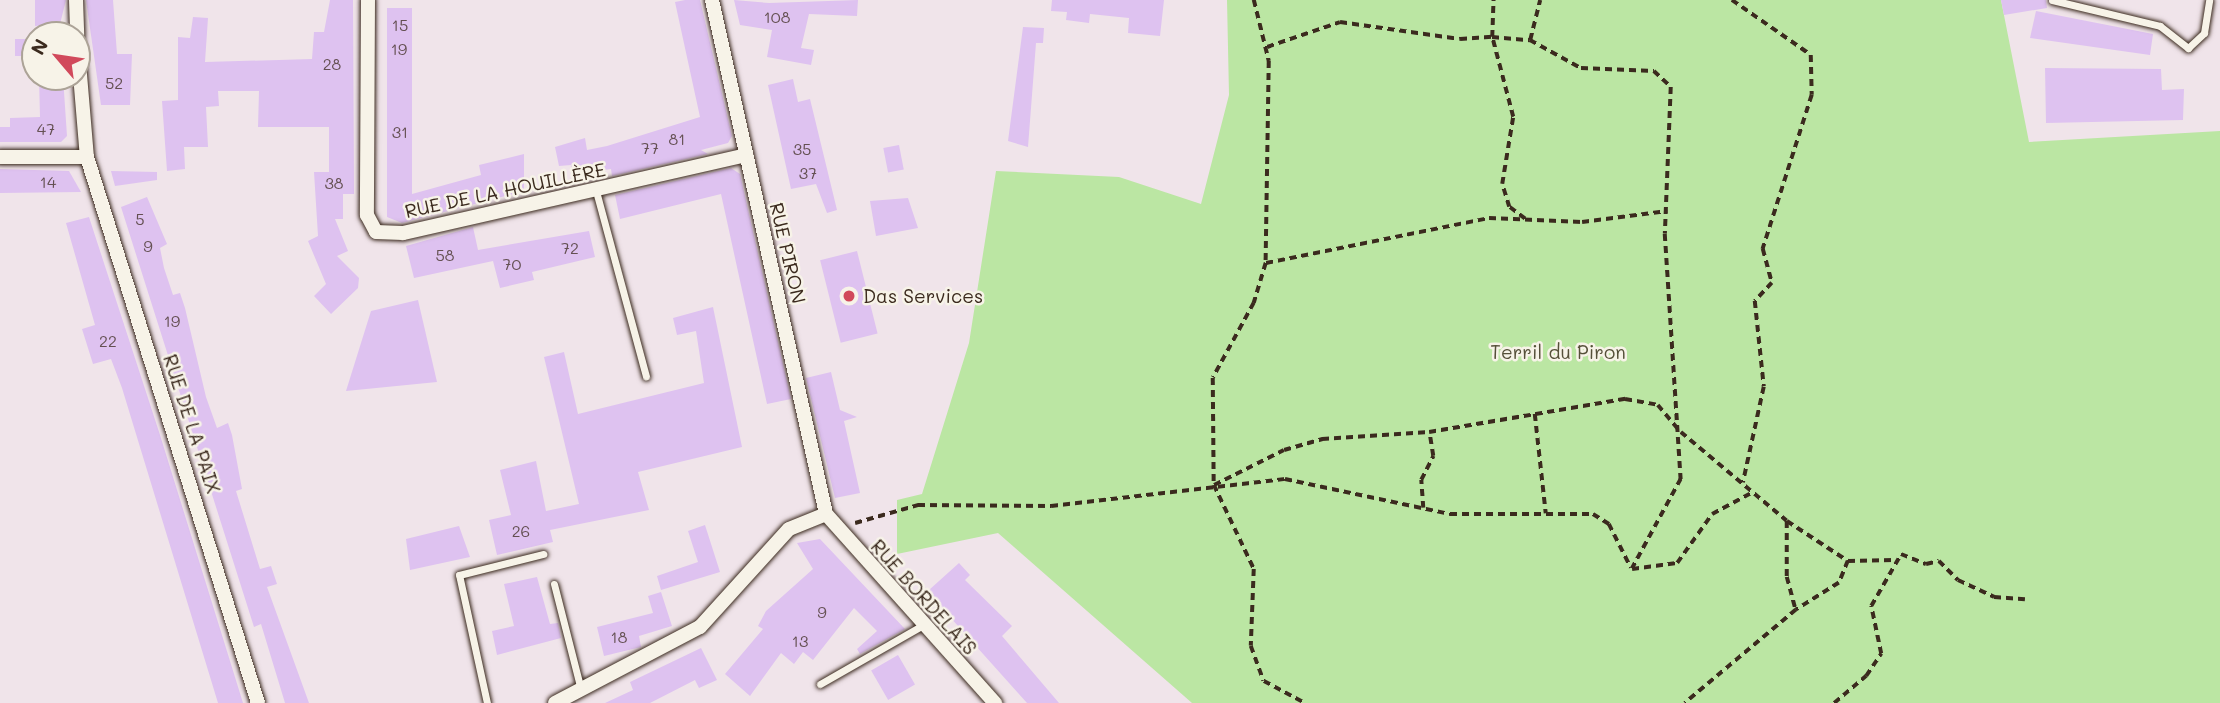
<!DOCTYPE html>
<html>
<head>
<meta charset="utf-8">
<style>
  body { margin:0 }
  #map { position:relative; width:2220px; height:703px; overflow:hidden; background:#f0e4ea; font-family:Mali,sans-serif }
  div>[style] { position:absolute }
  .green>* { inset:0; background:#bbe6a3 }
  .building>* { inset:0; background:#dec2f0; transform-origin:0 0 }
  .path>* { height:3.5px; margin-top:-1.75px; transform-origin:0; background:repeating-linear-gradient(90deg,#3b2a1e 0 7px,transparent 0 12px) }
  .roads { filter:drop-shadow(0 0 2px #3b2a1e) drop-shadow(0 0 2px #3b2a1e) }
  .service>* { height:7px; margin:-3.5px; padding:0 3.5px; transform-origin:3.5px; border-radius:3.5px; background:#f7f3e8 }
  .minor>* { height:14px; margin:-7px; padding:0 7px; transform-origin:7px; border-radius:7px; background:#f7f3e8 }
  .dots>* { width:19px; height:19px; translate:-50% -50%; box-sizing:border-box; border:4px solid #f7f3e8; border-radius:50% }
  span { translate:-50% -50%; white-space:nowrap; text-align:center; line-height:1.15; -webkit-text-stroke:5px #f7f3e8; paint-order:stroke }
  .number-label { font-size:16px; color:#645052 }
  .number-label span { -webkit-text-stroke-width:0 }
  .street-label { font-size:19px; color:#3b2a1e }
  .poi-label { font-size:19px; color:#3b2a1e }
  .left { translate:0 -50%; text-align:left }
  .park-label { font-size:19px; color:#555039 }
  .north { position:absolute; left:21px; top:21px; width:70px; height:70px; box-sizing:border-box; background:#f7f3e8; border:2px solid #aca397; border-radius:50%; rotate:299deg; font-size:19px; font-weight:700; line-height:28px; text-align:center; color:#3b2a1e }
  .north::after { content:''; display:block; margin:auto; width:24px; height:32px; background:#d1495b; clip-path:polygon(50% 0,100% 100%,50% 72%,0 100%) }
</style>
</head>
<body>
<div id="map">
  <div class="green">
    <i style="clip-path:polygon(1227px 0,2001px 0,2029px 142px,2220px 131px,2220px 703px,1192px 703px,998px 533px,897px 554px,897px 500px,922px 494px,969px 343px,996px 171px,1119px 177px,1201px 204px,1229px 95px)"></i>
  </div>
  <div class="building">
    <i style="clip-path:polygon(35px 0,66px 0,60px 24px,35px 26px)"></i>
    <i style="clip-path:polygon(86px 0,113px 0,117px 54px,132px 54px,130px 105px,101px 105px)"></i>
    <i style="clip-path:polygon(330px 0,353px 0,354px 194px,343px 194px,343px 219px,335px 219px,348px 251px,337px 256px,359px 278px,358px 288px,331px 314px,314px 296px,326px 284px,308px 241px,318px 236px,314px 172px,329px 172px,329px 127px,258px 127px,259px 91px,218px 91px,219px 106px,206px 107px,208px 147px,184px 147px,185px 169px,167px 171px,162px 101px,178px 100px,178px 37px,190px 38px,193px 17px,208px 18px,205px 62px,312px 59px,314px 32px,324px 32px)"></i>
    <i style="clip-path:polygon(685px 0,700px 0,732px 136px,728px 143px,701px 150px,708px 154px,612px 176px,611px 169px,573px 174px,571px 165px,559px 166px,555px 147px,585px 138px,587px 150px,607px 146px,700px 117px,675px 2px)"></i>
    <i style="clip-path:polygon(734px 0,769px 3px,858px 0,857px 16px,809px 14px,801px 48px,814px 50px,811px 65px,767px 57px,772px 30px,740px 25px)"></i>
    <i style="clip-path:polygon(1052px 0,1164px 0,1160px 36px,1128px 33px,1129px 18px,1090px 14px,1089px 23px,1066px 20px,1067px 12px,1051px 11px)"></i>
    <i style="clip-path:polygon(2001px 0,2046px 0,2047px 8px,2004px 15px)"></i>
    <i style="clip-path:polygon(387px 8px,412px 8px,412px 194px,481px 175px,479px 165px,524px 154px,524px 191px,402px 223px,387px 217px)"></i>
    <i style="clip-path:polygon(2036px 11px,2153px 34px,2150px 55px,2030px 38px)"></i>
    <i style="clip-path:polygon(1023px 27px,1044px 28px,1043px 43px,1036px 43px,1028px 147px,1008px 141px)"></i>
    <i style="left:35px;top:39px;width:17px;height:20px;rotate:90deg"></i>
    <i style="clip-path:polygon(2045px 68px,2161px 69px,2162px 90px,2184px 89px,2183px 120px,2046px 123px)"></i>
    <i style="clip-path:polygon(39px 77px,63px 77px,67px 136px,61px 142px,0 142px,0 127px,10px 127px,10px 118px,40px 117px)"></i>
    <i style="clip-path:polygon(793px 79px,798px 102px,810px 99px,837px 210px,827px 213px,816px 184px,791px 189px,768px 85px)"></i>
    <i style="left:899px;top:145px;width:25px;height:16px;rotate:79deg"></i>
    <i style="clip-path:polygon(731px 168px,740px 174px,791px 399px,767px 404px,721px 194px,620px 219px,615px 195px)"></i>
    <i style="clip-path:polygon(0 169px,69px 171px,81px 192px,0 193px)"></i>
    <i style="clip-path:polygon(111px 171px,157px 172px,157px 180px,115px 186px)"></i>
    <i style="clip-path:polygon(147px 197px,167px 244px,160px 248px,164px 268px,173px 295px,180px 293px,185px 308px,206px 397px,217px 428px,228px 423px,232px 435px,242px 489px,236px 491px,260px 569px,271px 566px,277px 584px,267px 587px,309px 703px,285px 703px,261px 624px,254px 627px,121px 207px)"></i>
    <i style="clip-path:polygon(908px 198px,918px 228px,876px 236px,870px 201px)"></i>
    <i style="clip-path:polygon(89px 217px,160px 435px,243px 703px,218px 703px,122px 388px,111px 359px,93px 364px,82px 329px,95px 325px,66px 223px)"></i>
    <i style="clip-path:polygon(473px 227px,478px 250px,589px 231px,595px 257px,532px 272px,534px 280px,500px 288px,493px 261px,414px 278px,406px 246px)"></i>
    <i style="left:857px;top:251px;width:85px;height:38px;rotate:76deg"></i>
    <i style="clip-path:polygon(418px 300px,437px 382px,346px 391px,371px 311px)"></i>
    <i style="clip-path:polygon(713px 307px,742px 447px,638px 472px,649px 510px,550px 530px,553px 542px,497px 555px,489px 520px,511px 515px,500px 470px,536px 461px,546px 511px,579px 504px,544px 357px,564px 352px,578px 414px,704px 383px,696px 331px,677px 335px,673px 318px)"></i>
    <i style="clip-path:polygon(831px 372px,840px 410px,857px 417px,844px 421px,860px 493px,835px 498px,806px 378px)"></i>
    <i style="clip-path:polygon(705px 525px,720px 572px,661px 590px,657px 576px,698px 562px,688px 531px)"></i>
    <i style="clip-path:polygon(459px 526px,470px 557px,410px 570px,406px 539px)"></i>
    <i style="clip-path:polygon(820px 539px,905px 629px,860px 654px,857px 649px,877px 631px,854px 608px,813px 660px,803px 652px,794px 664px,781px 653px,750px 696px,725px 674px,763px 629px,758px 626px,766px 611px,813px 569px,797px 543px)"></i>
    <i style="clip-path:polygon(959px 563px,970px 575px,965px 580px,1012px 626px,1002px 636px,1059px 703px,1027px 703px,941px 607px,929px 590px)"></i>
    <i style="clip-path:polygon(537px 577px,550px 624px,558px 623px,561px 638px,497px 655px,492px 631px,514px 626px,504px 584px)"></i>
    <i style="clip-path:polygon(661px 592px,672px 626px,639px 636px,641px 647px,604px 656px,597px 627px,653px 613px,648px 596px)"></i>
    <i style="clip-path:polygon(701px 648px,717px 680px,699px 688px,695px 680px,650px 703px,605px 703px,633px 690px,630px 682px)"></i>
    <i style="left:898px;top:655px;width:34px;height:31px;rotate:60deg"></i>
  </div>
  <div class="path">
    <i style="left:1254px;top:0;width:63px;rotate:76.2deg"></i>
    <i style="left:1269px;top:61px;width:202px;rotate:90.9deg"></i>
    <i style="left:1266px;top:263px;width:42px;rotate:106.7deg"></i>
    <i style="left:1254px;top:303px;width:85px;rotate:118.7deg"></i>
    <i style="left:1213px;top:378px;width:107px;rotate:89.5deg"></i>
    <i style="left:1214px;top:485px;width:93px;rotate:64.5deg"></i>
    <i style="left:1254px;top:569px;width:77px;rotate:92.2deg"></i>
    <i style="left:1251px;top:646px;width:37px;rotate:70deg"></i>
    <i style="left:1264px;top:681px;width:47px;rotate:28.2deg"></i>
    <i style="left:1732px;top:0;width:96px;rotate:34.8deg"></i>
    <i style="left:1811px;top:55px;width:40px;rotate:88.6deg"></i>
    <i style="left:1812px;top:95px;width:162px;rotate:107.7deg"></i>
    <i style="left:1763px;top:249px;width:35px;rotate:75deg"></i>
    <i style="left:1772px;top:283px;width:25px;rotate:133deg"></i>
    <i style="left:1755px;top:301px;width:86px;rotate:84deg"></i>
    <i style="left:1764px;top:387px;width:98px;rotate:102.3deg"></i>
    <i style="left:1530px;top:40px;width:41px;rotate:-76deg"></i>
    <i style="left:1267px;top:47px;width:77px;rotate:-18.9deg"></i>
    <i style="left:1340px;top:22px;width:121px;rotate:8.1deg"></i>
    <i style="left:1460px;top:39px;width:32px;rotate:-4deg"></i>
    <i style="left:1492px;top:37px;width:37px;rotate:-88deg"></i>
    <i style="left:1525px;top:219px;width:20px;rotate:-143deg"></i>
    <i style="left:1509px;top:207px;width:24px;rotate:-107deg"></i>
    <i style="left:1502px;top:184px;width:68px;rotate:-80.7deg"></i>
    <i style="left:1513px;top:117px;width:83px;rotate:-104.7deg"></i>
    <i style="left:1492px;top:37px;width:38px;rotate:5deg"></i>
    <i style="left:1530px;top:40px;width:58px;rotate:28.8deg"></i>
    <i style="left:1581px;top:68px;width:73px;rotate:2.4deg"></i>
    <i style="left:1654px;top:71px;width:23px;rotate:43deg"></i>
    <i style="left:1671px;top:87px;width:147px;rotate:92.3deg"></i>
    <i style="left:1665px;top:234px;width:246px;rotate:86.3deg"></i>
    <i style="left:1681px;top:479px;width:102px;rotate:118.6deg"></i>
    <i style="left:1266px;top:263px;width:227px;rotate:-11.4deg"></i>
    <i style="left:1489px;top:218px;width:93px;rotate:2.5deg"></i>
    <i style="left:1582px;top:222px;width:86px;rotate:-7.4deg"></i>
    <i style="left:1535px;top:414px;width:100px;rotate:83.7deg"></i>
    <i style="left:1214px;top:485px;width:78px;rotate:-26.6deg"></i>
    <i style="left:1284px;top:450px;width:40px;rotate:-16deg"></i>
    <i style="left:1322px;top:439px;width:107px;rotate:-3.7deg"></i>
    <i style="left:1429px;top:432px;width:199px;rotate:-9.6deg"></i>
    <i style="left:1625px;top:399px;width:34px;rotate:10deg"></i>
    <i style="left:1658px;top:405px;width:35px;rotate:50deg"></i>
    <i style="left:1681px;top:432px;width:138px;rotate:40deg"></i>
    <i style="left:1787px;top:521px;width:56px;rotate:90deg"></i>
    <i style="left:1787px;top:577px;width:34px;rotate:75deg"></i>
    <i style="left:1796px;top:610px;width:145px;rotate:140deg"></i>
    <i style="left:1423px;top:508px;width:28px;rotate:-94deg"></i>
    <i style="left:1421px;top:480px;width:27px;rotate:-63deg"></i>
    <i style="left:1433px;top:456px;width:24px;rotate:-99deg"></i>
    <i style="left:1787px;top:521px;width:73px;rotate:33.3deg"></i>
    <i style="left:1848px;top:561px;width:24px;rotate:112deg"></i>
    <i style="left:1839px;top:583px;width:51px;rotate:147.9deg"></i>
    <i style="left:855px;top:523px;width:66px;rotate:-15.9deg"></i>
    <i style="left:918px;top:505px;width:133px;rotate:0.4deg"></i>
    <i style="left:1051px;top:506px;width:236px;rotate:-6.6deg"></i>
    <i style="left:1285px;top:479px;width:169px;rotate:12deg"></i>
    <i style="left:1450px;top:514px;width:143px"></i>
    <i style="left:1593px;top:514px;width:19px;rotate:32deg"></i>
    <i style="left:1609px;top:524px;width:49px;rotate:63.4deg"></i>
    <i style="left:1848px;top:561px;width:46px;rotate:-1.2deg"></i>
    <i style="left:1632px;top:569px;width:45px;rotate:-7.6deg"></i>
    <i style="left:1677px;top:563px;width:60px;rotate:-54.5deg"></i>
    <i style="left:1712px;top:514px;width:47px;rotate:-28.2deg"></i>
    <i style="left:1834px;top:703px;width:42px;rotate:-40.2deg"></i>
    <i style="left:1866px;top:676px;width:27px;rotate:-56deg"></i>
    <i style="left:1881px;top:654px;width:49px;rotate:-101.8deg"></i>
    <i style="left:1871px;top:606px;width:60px;rotate:-60deg"></i>
    <i style="left:1901px;top:554px;width:27px;rotate:22deg"></i>
    <i style="left:1926px;top:564px;width:13px;rotate:-13deg"></i>
    <i style="left:1939px;top:561px;width:27px;rotate:45deg"></i>
    <i style="left:1958px;top:580px;width:40px;rotate:25deg"></i>
    <i style="left:1994px;top:597px;width:31px;rotate:4deg"></i>
  </div>
  <div class="roads">
    <div class="service">
      <i style="left:2052px;top:0;width:111px;rotate:13.5deg"></i>
      <i style="left:2160px;top:26px;width:36px;rotate:38deg"></i>
      <i style="left:2188px;top:48px;width:22px;rotate:-43deg"></i>
      <i style="left:2204px;top:33px;width:33px;rotate:-81deg"></i>
      <i style="left:596px;top:191px;width:192px;rotate:74.9deg"></i>
      <i style="left:554px;top:584px;width:109px;rotate:75.7deg"></i>
      <i style="left:820px;top:684px;width:119px;rotate:-29.8deg"></i>
      <i style="left:487px;top:703px;width:131px;rotate:-102.3deg"></i>
      <i style="left:459px;top:575px;width:87px;rotate:-14deg"></i>
    </div>
    <div class="minor">
      <i style="left:76px;top:0;width:35px;rotate:88deg"></i>
      <i style="left:368px;top:0;width:215px;rotate:90.3deg"></i>
      <i style="left:367px;top:215px;width:19px;rotate:62deg"></i>
      <i style="left:376px;top:232px;width:27px;rotate:2deg"></i>
      <i style="left:403px;top:233px;width:352px;rotate:-12.8deg"></i>
      <i style="left:712px;top:0;width:526px;rotate:77.49deg"></i>
      <i style="left:826px;top:514px;width:254px;rotate:48.2deg"></i>
      <i style="left:77px;top:39px;width:118px;rotate:85.2deg"></i>
      <i style="left:87px;top:157px;width:572px;rotate:72.61deg"></i>
      <i style="left:0;top:157px;width:87px"></i>
      <i style="left:555px;top:703px;width:164px;rotate:-27.7deg"></i>
      <i style="left:700px;top:627px;width:132px;rotate:-47.8deg"></i>
      <i style="left:789px;top:529px;width:40px;rotate:-22deg"></i>
    </div>
  </div>
  <div class="dots">
    <i style="left:849px;top:296px;background:#d1495b"></i>
  </div>
  <div class="number-label">
    <span style="left:777px;top:17px">108</span>
    <span style="left:400px;top:25px">15</span>
    <span style="left:399px;top:49px">19</span>
    <span style="left:332px;top:64px">28</span>
    <span style="left:114px;top:83px">52</span>
    <span style="left:46px;top:129px">47</span>
    <span style="left:400px;top:132px">31</span>
    <span style="left:677px;top:139px">81</span>
    <span style="left:650px;top:148px">77</span>
    <span style="left:802px;top:149px">35</span>
    <span style="left:808px;top:173px">37</span>
    <span style="left:48px;top:182px">14</span>
    <span style="left:334px;top:183px">38</span>
    <span style="left:140px;top:219px">5</span>
    <span style="left:148px;top:246px">9</span>
    <span style="left:570px;top:248px">72</span>
    <span style="left:445px;top:255px">58</span>
    <span style="left:512px;top:264px">70</span>
    <span style="left:172px;top:321px">19</span>
    <span style="left:108px;top:341px">22</span>
    <span style="left:521px;top:531px">26</span>
    <span style="left:822px;top:612px">9</span>
    <span style="left:619px;top:637px">18</span>
    <span style="left:800px;top:641px">13</span>
  </div>
  <div class="street-label">
    <span style="left:505px;top:190px;rotate:-12deg">RUE DE LA HOUILLÈRE</span>
    <span style="left:788px;top:253px;rotate:77deg">RUE PIRON</span>
    <span style="left:192px;top:424px;rotate:72deg">RUE DE LA PAIX</span>
    <span style="left:924px;top:597px;rotate:48deg">RUE BORDELAIS</span>
  </div>
  <div class="poi-label">
    <span class="left" style="left:863px;top:296px">Das Services</span>
  </div>
  <div class="park-label">
    <span style="left:1558px;top:352px">Terril du Piron</span>
  </div>
  <div class="north">N</div>
</div>
</body>
</html>
